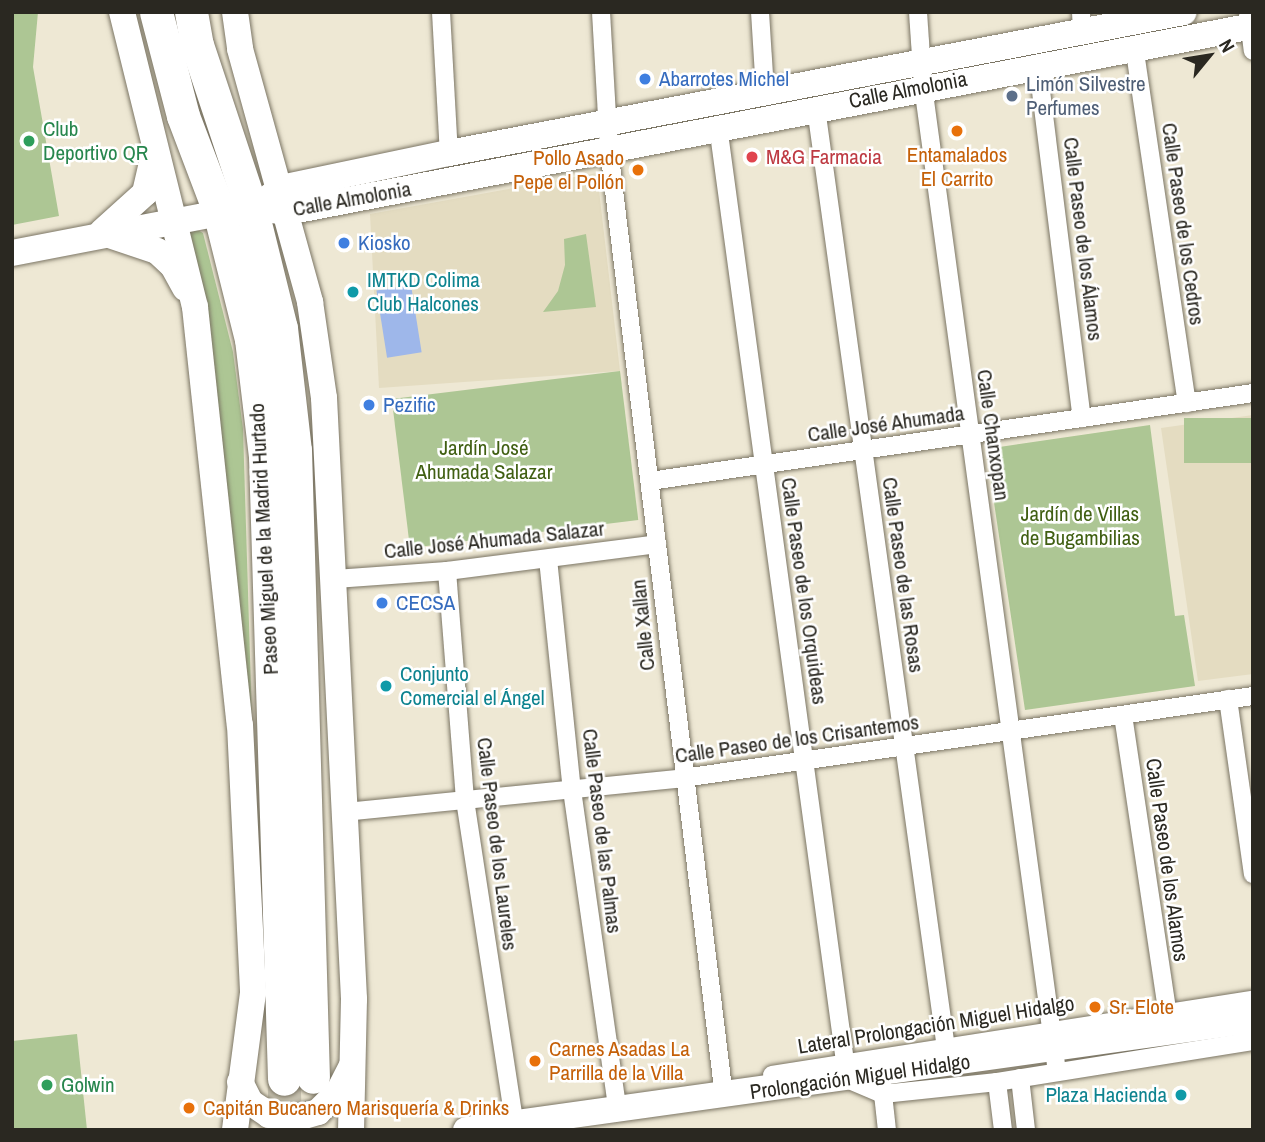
<!DOCTYPE html>
<html>
<head>
<meta charset="utf-8">
<style>
  body { margin:0 }
  #map { position:relative; width:1265px; height:1142px; overflow:hidden; background:#eee8d4; font-family:"Archivo Narrow",sans-serif }
  div>[style] { position:absolute }
  .built>* { inset:0; background:#e4dcc1 }
  .green>* { inset:0; background:#adc694; transform-origin:0 0 }
  .water>* { inset:0; background:#9eb7ea; transform-origin:0 0 }
  .highway-tunnel>* { height:33px; margin-top:-16.5px; transform-origin:0; background:repeating-linear-gradient(90deg,#c7c2b0 0 33px,transparent 0 50px) }
  .roads { filter:drop-shadow(0 0 2px #7b7564) drop-shadow(0 0 2px #7b7564) }
  .street>* { height:18px; margin:-9px; padding:0 9px; transform-origin:9px; border-radius:9px; background:#fff }
  .secondary>* { height:26px; margin:-13px; padding:0 13px; transform-origin:13px; border-radius:13px; background:#fff }
  .highway>* { height:33px; margin:-16.5px; padding:0 16.5px; transform-origin:16.5px; border-radius:16.5px; background:#fff }
  .dots>* { width:19px; height:19px; translate:-50% -50%; box-sizing:border-box; border:4px solid #fff; border-radius:50% }
  span { translate:-50% -50%; white-space:nowrap; text-align:center; line-height:1.15; -webkit-text-stroke:5px #fff; paint-order:stroke }
  .shop-label { font-size:21px; color:#366cbe }
  .left { translate:0 -50%; text-align:left }
  .service-label { font-size:21px; color:#4e5e75 }
  .street-label { font-size:21px; color:#2a2821 }
  .leisure-label { font-size:21px; color:#27864d }
  .food-label { font-size:21px; color:#c56008 }
  .right { translate:-100% -50%; text-align:right }
  .health-label { font-size:21px; color:#be3a42 }
  .culture-label { font-size:21px; color:#0d838f }
  .park-label { font-size:21px; color:#405f12 }
  .frame { position:absolute; inset:0; border:14px solid #2a2821; pointer-events:none }
  .north { position:absolute; left:1174px; top:21px; width:70px; height:70px; -webkit-text-stroke:5px #fff; paint-order:stroke; rotate:60deg; font-size:19px; font-weight:700; line-height:28px; text-align:center; color:#2a2821 }
  .north::after { content:''; display:block; margin:auto; width:24px; height:32px; background:#2a2821; clip-path:polygon(50% 0,100% 100%,50% 72%,0 100%) }
</style>
</head>
<body>
<div id="map">
  <div class="built">
    <i style="clip-path:polygon(597px 173px,620px 371px,379px 388px,370px 214px)"></i>
    <i style="clip-path:polygon(1253px 415px,1253px 674px,1198px 681px,1161px 428px)"></i>
  </div>
  <div class="green">
    <i style="clip-path:polygon(12px 12px,38px 12px,33px 67px,59px 216px,12px 225px)"></i>
    <i style="clip-path:polygon(192px 227px,203px 233px,233px 352px,243px 429px,252px 722px,185px 238px)"></i>
    <i style="clip-path:polygon(586px 234px,596px 307px,543px 312px,558px 291px,565px 265px,564px 239px)"></i>
    <i style="left:620px;top:371px;width:150px;height:230px;rotate:83deg"></i>
    <i style="left:1253px;top:418px;width:45px;height:69px;rotate:90deg"></i>
    <i style="clip-path:polygon(1150px 425px,1175px 616px,1184px 615px,1195px 686px,1025px 710px,986px 449px)"></i>
    <i style="clip-path:polygon(77px 1034px,87px 1130px,12px 1130px,12px 1041px)"></i>
  </div>
  <div class="water">
    <i style="left:411px;top:285px;width:68px;height:35px;rotate:81deg"></i>
  </div>
  <div class="highway-tunnel">
    <i style="left:284px;top:1079px;width:51px;rotate:87.8deg"></i>
  </div>
  <div class="roads">
    <div class="street">
      <i style="left:441px;top:12px;width:141px;rotate:86.8deg"></i>
      <i style="left:601px;top:12px;width:137px;rotate:86.7deg"></i>
      <i style="left:609px;top:149px;width:954px;rotate:83.08deg"></i>
      <i style="left:760px;top:12px;width:80px;rotate:86.4deg"></i>
      <i style="left:918px;top:12px;width:74px;rotate:86.1deg"></i>
      <i style="left:923px;top:86px;width:995px;rotate:82.26deg"></i>
      <i style="left:1081px;top:12px;width:21px;rotate:87deg"></i>
      <i style="left:1248px;top:12px;width:39px;rotate:83deg"></i>
      <i style="left:1135px;top:52px;width:355px;rotate:81.6deg"></i>
      <i style="left:1038px;top:67px;width:354px;rotate:82.9deg"></i>
      <i style="left:816px;top:108px;width:949px;rotate:82.13deg"></i>
      <i style="left:718px;top:126px;width:945px;rotate:82.27deg"></i>
      <i style="left:650px;top:481px;width:609px;rotate:-8.3deg"></i>
      <i style="left:548px;top:559px;width:232px;rotate:84.1deg"></i>
      <i style="left:572px;top:790px;width:321px;rotate:81.9deg"></i>
      <i style="left:447px;top:571px;width:230px;rotate:85.5deg"></i>
      <i style="left:465px;top:800px;width:326px;rotate:81.3deg"></i>
      <i style="left:335px;top:579px;width:112px;rotate:-4.1deg"></i>
      <i style="left:447px;top:571px;width:212px;rotate:-7.3deg"></i>
      <i style="left:1228px;top:699px;width:177px;rotate:81.9deg"></i>
      <i style="left:1123px;top:715px;width:299px;rotate:81.5deg"></i>
      <i style="left:345px;top:812px;width:340px;rotate:-5.7deg"></i>
      <i style="left:683px;top:778px;width:576px;rotate:-8.19deg"></i>
      <i style="left:772px;top:1075px;width:487px;rotate:-8.9deg"></i>
      <i style="left:1020px;top:1078px;width:52px;rotate:83.4deg"></i>
      <i style="left:847px;top:1079px;width:39px;rotate:23deg"></i>
      <i style="left:883px;top:1094px;width:115px;rotate:-6deg"></i>
      <i style="left:997px;top:1082px;width:259px;rotate:-9.1deg"></i>
      <i style="left:997px;top:1082px;width:48px;rotate:82.9deg"></i>
      <i style="left:882px;top:1085px;width:45px;rotate:83.7deg"></i>
    </div>
    <div class="secondary">
      <i style="left:122px;top:12px;width:304px;rotate:76.1deg"></i>
      <i style="left:195px;top:307px;width:420px;rotate:83.9deg"></i>
      <i style="left:240px;top:725px;width:268px;rotate:87.2deg"></i>
      <i style="left:253px;top:993px;width:138px;rotate:97.5deg"></i>
      <i style="left:235px;top:12px;width:37px;rotate:82deg"></i>
      <i style="left:240px;top:49px;width:263px;rotate:74.5deg"></i>
      <i style="left:310px;top:302px;width:97px;rotate:81.7deg"></i>
      <i style="left:324px;top:398px;width:602px;rotate:87.14deg"></i>
      <i style="left:354px;top:999px;width:131px;rotate:91.3deg"></i>
      <i style="left:268px;top:198px;width:16px;rotate:-38deg"></i>
      <i style="left:281px;top:188px;width:172px;rotate:-11.8deg"></i>
      <i style="left:449px;top:153px;width:748px;rotate:-10.86deg"></i>
      <i style="left:102px;top:232px;width:58px;rotate:-42.2deg"></i>
      <i style="left:145px;top:193px;width:39px;rotate:-77deg"></i>
      <i style="left:109px;top:235px;width:51px;rotate:18.4deg"></i>
      <i style="left:157px;top:251px;width:22px;rotate:43deg"></i>
      <i style="left:173px;top:266px;width:25px;rotate:61deg"></i>
      <i style="left:12px;top:253px;width:243px;rotate:-10.9deg"></i>
      <i style="left:251px;top:207px;width:36px;rotate:8deg"></i>
      <i style="left:287px;top:212px;width:984px;rotate:-10.9deg"></i>
      <i style="left:240px;top:1082px;width:22px;rotate:63deg"></i>
      <i style="left:250px;top:1102px;width:23px;rotate:34deg"></i>
      <i style="left:269px;top:1115px;width:25px;rotate:9deg"></i>
      <i style="left:294px;top:1119px;width:25px;rotate:-16deg"></i>
      <i style="left:318px;top:1112px;width:30px;rotate:-45deg"></i>
      <i style="left:339px;top:1091px;width:27px;rotate:-63deg"></i>
      <i style="left:466px;top:1130px;width:795px;rotate:-7.96deg"></i>
    </div>
    <div class="highway">
      <i style="left:156px;top:12px;width:107px;rotate:75.4deg"></i>
      <i style="left:183px;top:116px;width:102px;rotate:69.2deg"></i>
      <i style="left:219px;top:211px;width:132px;rotate:76deg"></i>
      <i style="left:251px;top:339px;width:118px;rotate:83.2deg"></i>
      <i style="left:265px;top:456px;width:623px;rotate:88.25deg"></i>
      <i style="left:191px;top:12px;width:34px;rotate:80deg"></i>
      <i style="left:197px;top:45px;width:171px;rotate:71.6deg"></i>
      <i style="left:251px;top:207px;width:125px;rotate:76.1deg"></i>
      <i style="left:281px;top:328px;width:123px;rotate:83.5deg"></i>
      <i style="left:295px;top:450px;width:627px;rotate:88.36deg"></i>
    </div>
  </div>
  <div class="dots">
    <i style="left:645px;top:79px;background:#3f7fe0"></i>
    <i style="left:1012px;top:96px;background:#5c6f8a"></i>
    <i style="left:957px;top:131px;background:#e8710a"></i>
    <i style="left:29px;top:141px;background:#2e9e5b"></i>
    <i style="left:752px;top:157px;background:#e0444e"></i>
    <i style="left:638px;top:170px;background:#e8710a"></i>
    <i style="left:344px;top:243px;background:#3f7fe0"></i>
    <i style="left:353px;top:292px;background:#0f9aa8"></i>
    <i style="left:369px;top:405px;background:#3f7fe0"></i>
    <i style="left:382px;top:603px;background:#3f7fe0"></i>
    <i style="left:386px;top:686px;background:#0f9aa8"></i>
    <i style="left:1095px;top:1007px;background:#e8710a"></i>
    <i style="left:535px;top:1061px;background:#e8710a"></i>
    <i style="left:47px;top:1085px;background:#2e9e5b"></i>
    <i style="left:1181px;top:1095px;background:#0f9aa8"></i>
    <i style="left:189px;top:1108px;background:#e8710a"></i>
  </div>
  <div class="shop-label">
    <span class="left" style="left:659px;top:79px">Abarrotes Michel</span>
    <span class="left" style="left:358px;top:243px">Kiosko</span>
    <span class="left" style="left:383px;top:405px">Pezific</span>
    <span class="left" style="left:396px;top:603px">CECSA</span>
  </div>
  <div class="service-label">
    <span class="left" style="left:1026px;top:96px">Limón Silvestre<br>Perfumes</span>
  </div>
  <div class="street-label">
    <span style="left:908px;top:90px;rotate:-11deg">Calle Almolonia</span>
    <span style="left:352px;top:199px;rotate:-10deg">Calle Almolonia</span>
    <span style="left:1183px;top:224px;rotate:82deg">Calle Paseo de los Cedros</span>
    <span style="left:1083px;top:239px;rotate:83deg">Calle Paseo de los Álamos</span>
    <span style="left:886px;top:424px;rotate:-8deg">Calle José Ahumada</span>
    <span style="left:993px;top:435px;rotate:82deg">Calle Chanxopan</span>
    <span style="left:264px;top:539px;rotate:-93deg">Paseo Miguel de la Madrid Hurtado</span>
    <span style="left:494px;top:540px;rotate:-6deg">Calle José Ahumada Salazar</span>
    <span style="left:903px;top:575px;rotate:82deg">Calle Paseo de las Rosas</span>
    <span style="left:804px;top:591px;rotate:82deg">Calle Paseo de los Orquideas</span>
    <span style="left:643px;top:625px;rotate:-96deg">Calle Xallan</span>
    <span style="left:797px;top:739px;rotate:-8deg">Calle Paseo de los Crisantemos</span>
    <span style="left:602px;top:831px;rotate:83deg">Calle Paseo de las Palmas</span>
    <span style="left:497px;top:844px;rotate:83deg">Calle Paseo de los Laureles</span>
    <span style="left:1167px;top:860px;rotate:82deg">Calle Paseo de los Alamos</span>
    <span style="left:936px;top:1025px;rotate:-9deg">Lateral Prolongación Miguel Hidalgo</span>
    <span style="left:860px;top:1077px;rotate:-8deg">Prolongación Miguel Hidalgo</span>
  </div>
  <div class="leisure-label">
    <span class="left" style="left:43px;top:141px">Club<br>Deportivo QR</span>
    <span class="left" style="left:61px;top:1085px">Golwin</span>
  </div>
  <div class="food-label">
    <span style="left:957px;top:167px">Entamalados<br>El Carrito</span>
    <span class="right" style="left:624px;top:170px">Pollo Asado<br>Pepe el Pollón</span>
    <span class="left" style="left:1109px;top:1007px">Sr. Elote</span>
    <span class="left" style="left:549px;top:1061px">Carnes Asadas La<br>Parrilla de la Villa</span>
    <span class="left" style="left:203px;top:1108px">Capitán Bucanero Marisquería &amp; Drinks</span>
  </div>
  <div class="health-label">
    <span class="left" style="left:766px;top:157px">M&amp;G Farmacia</span>
  </div>
  <div class="culture-label">
    <span class="left" style="left:367px;top:292px">IMTKD Colima<br>Club Halcones</span>
    <span class="left" style="left:400px;top:686px">Conjunto<br>Comercial el Ángel</span>
    <span class="right" style="left:1167px;top:1095px">Plaza Hacienda</span>
  </div>
  <div class="park-label">
    <span style="left:484px;top:460px">Jardín José<br>Ahumada Salazar</span>
    <span style="left:1080px;top:526px">Jardín de Villas<br>de Bugambilias</span>
  </div>
  <div class="frame"></div>
  <div class="north">N</div>
</div>
</body>
</html>
